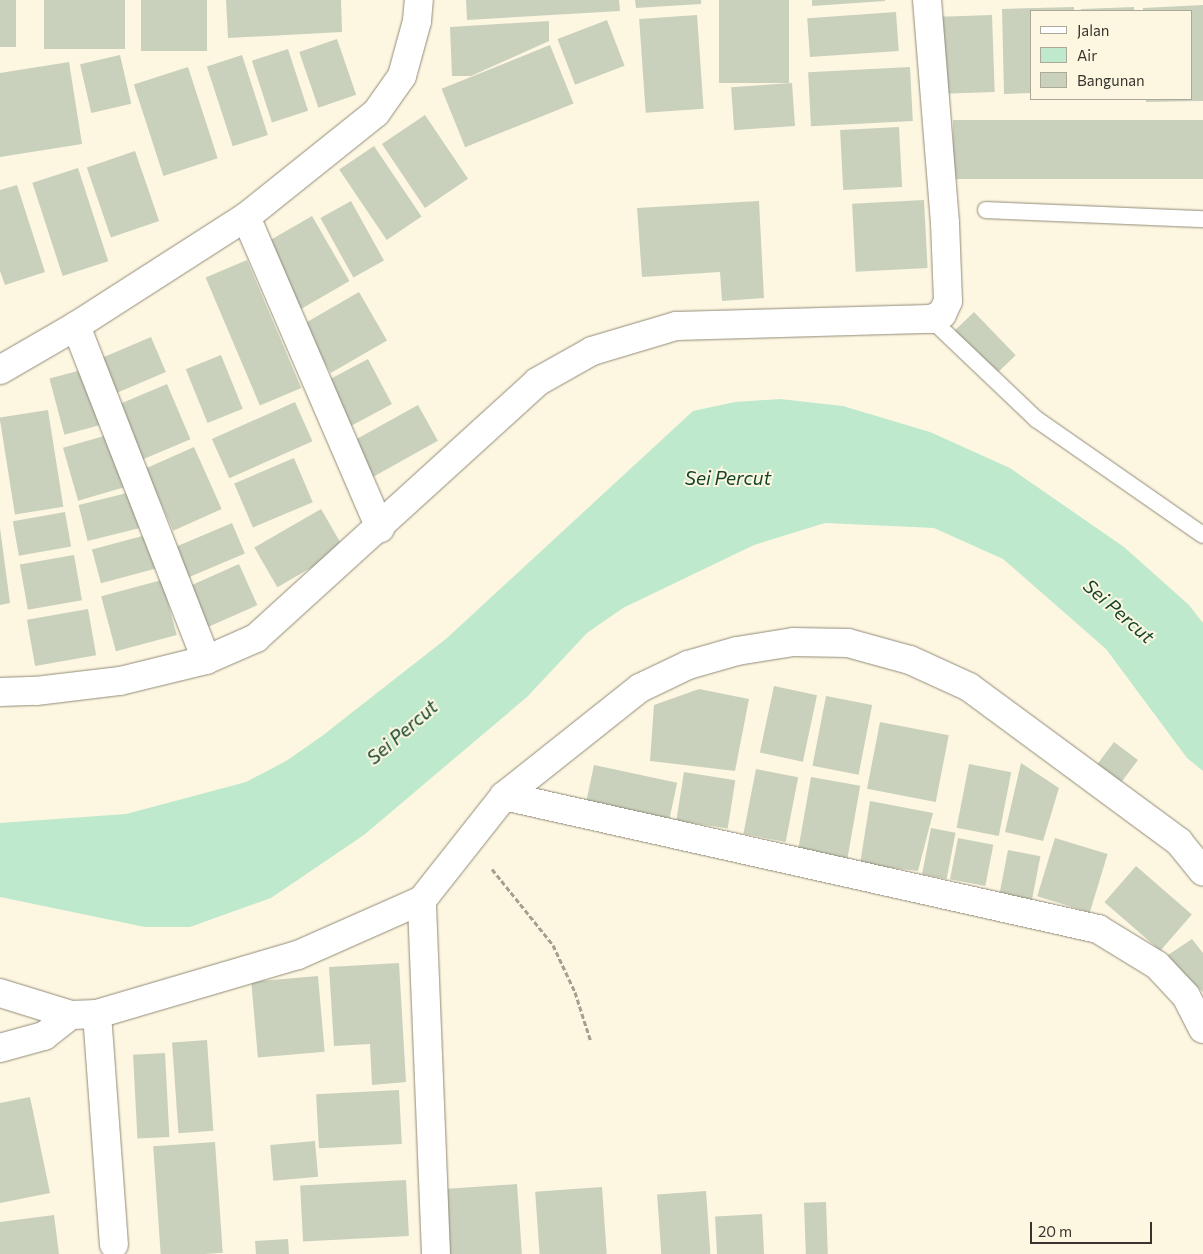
<!DOCTYPE html>
<html>
<head>
<meta charset="utf-8">
<style>
  body { margin:0 }
  #map { position:relative; width:1203px; height:1254px; overflow:hidden; background:#fdf7e2; font-family:Commissioner,sans-serif }
  div>[style] { position:absolute }
  .water>* { inset:0; background:#bfe9cd }
  .building>* { inset:0; background:#c9d1bd; transform-origin:0 0 }
  .path>* { height:3px; margin-top:-1.5px; transform-origin:0; background:repeating-linear-gradient(90deg,#a4a091 0 5px,transparent 0 7.5px) }
  .roads { filter:drop-shadow(0 0 1px #918b78) drop-shadow(0 0 1px #918b78) }
  .service>* { height:16px; margin:-8px; padding:0 8px; transform-origin:8px; border-radius:8px; background:#fff }
  .minor>* { height:28px; margin:-14px; padding:0 14px; transform-origin:14px; border-radius:14px; background:#fff }
  span { translate:-50% -50%; white-space:nowrap; text-align:center; line-height:1.15; -webkit-text-stroke:4px #fdf7e2; paint-order:stroke }
  .water-label { font-size:19px; color:#14452a; font-style:italic }
  .legend { position:absolute; left:1030px; top:10px; width:162px; height:90px; box-sizing:border-box; background:#fdf7e2; border:1px solid #ada999; margin:0; padding:6px 9px; list-style:none; font-size:15px; color:#36342c }
  .legend li { display:flex; align-items:center; gap:10px; height:25px }
  .legend b { width:25px; border:1px solid #ada999 }
  .scale { position:absolute; left:1030px; top:1222px; width:122px; height:22px; box-sizing:border-box; border:2px solid #36342c; border-top:0; padding-left:6px; font-size:15px; line-height:18px; white-space:nowrap; color:#36342c; -webkit-text-stroke:4px #fdf7e2; paint-order:stroke }
</style>
</head>
<body>
<div id="map">
  <div class="water">
    <i style="clip-path:polygon(780px 399px,843px 406px,930px 432px,1010px 468px,1124px 547px,1189px 605px,1203px 623px,1203px 771px,1187px 758px,1106px 649px,1003px 559px,934px 528px,825px 523px,754px 545px,623px 608px,587px 633px,527px 697px,364px 835px,271px 898px,190px 927px,145px 927px,0 897px,0 823px,126px 814px,246px 782px,286px 761px,322px 736px,447px 638px,693px 411px,735px 402px)"></i>
  </div>
  <div class="building">
    <i style="left:0;top:0;width:16px;height:47px"></i>
    <i style="left:44px;top:0;width:81px;height:49px"></i>
    <i style="left:141px;top:0;width:66px;height:51px"></i>
    <i style="clip-path:polygon(226px 0,341px 0,342px 32px,228px 38px)"></i>
    <i style="clip-path:polygon(466px 0,619px 0,620px 11px,467px 20px)"></i>
    <i style="clip-path:polygon(635px 0,701px 0,701px 4px,636px 8px)"></i>
    <i style="left:719px;top:0;width:70px;height:83px"></i>
    <i style="clip-path:polygon(812px 0,885px 0,885px 1px,812px 6px)"></i>
    <i style="clip-path:polygon(1203px 5px,1203px 101px,1146px 102px,1146px 99px,1192px 99px,1192px 11px,1143px 11px,1143px 8px)"></i>
    <i style="clip-path:polygon(1074px 7px,1074px 11px,1032px 11px,1032px 93px,1004px 94px,1002px 9px)"></i>
    <i style="clip-path:polygon(1134px 7px,1134px 11px,1081px 11px,1081px 9px)"></i>
    <i style="left:896px;top:12px;width:39px;height:89px;rotate:86deg"></i>
    <i style="left:697px;top:15px;width:94px;height:58px;rotate:86deg"></i>
    <i style="left:992px;top:15px;width:77px;height:52px;rotate:88deg"></i>
    <i style="left:607px;top:20px;width:49px;height:53px;rotate:69deg"></i>
    <i style="clip-path:polygon(549px 21px,549px 41px,471px 76px,452px 76px,450px 27px)"></i>
    <i style="left:337px;top:39px;width:59px;height:40px;rotate:71deg"></i>
    <i style="left:550px;top:45px;width:63px;height:117px;rotate:68deg"></i>
    <i style="left:288px;top:49px;width:65px;height:38px;rotate:72deg"></i>
    <i style="left:120px;top:55px;width:50px;height:41px;rotate:77deg"></i>
    <i style="left:242px;top:55px;width:84px;height:37px;rotate:72deg"></i>
    <i style="clip-path:polygon(69px 62px,82px 144px,0 157px,0 73px)"></i>
    <i style="left:188px;top:67px;width:96px;height:57px;rotate:72deg"></i>
    <i style="left:910px;top:67px;width:54px;height:102px;rotate:87deg"></i>
    <i style="left:792px;top:83px;width:43px;height:61px;rotate:86deg"></i>
    <i style="left:425px;top:115px;width:77px;height:52px;rotate:56deg"></i>
    <i style="left:1203px;top:120px;width:59px;height:250px;rotate:90deg"></i>
    <i style="left:899px;top:127px;width:60px;height:59px;rotate:87deg"></i>
    <i style="left:374px;top:146px;width:85px;height:42px;rotate:56deg"></i>
    <i style="left:135px;top:151px;width:74px;height:51px;rotate:71deg"></i>
    <i style="left:78px;top:168px;width:98px;height:48px;rotate:72deg"></i>
    <i style="clip-path:polygon(17px 185px,45px 272px,5px 285px,0 271px,0 190px)"></i>
    <i style="left:924px;top:200px;width:68px;height:72px;rotate:87deg"></i>
    <i style="left:351px;top:201px;width:68px;height:35px;rotate:61deg"></i>
    <i style="clip-path:polygon(759px 201px,764px 298px,722px 301px,720px 272px,642px 277px,637px 208px)"></i>
    <i style="left:312px;top:216px;width:75px;height:56px;rotate:60deg"></i>
    <i style="left:247px;top:260px;width:139px;height:45px;rotate:67deg"></i>
    <i style="left:359px;top:292px;width:56px;height:65px;rotate:60deg"></i>
    <i style="left:974px;top:312px;width:60px;height:30px;rotate:46deg"></i>
    <i style="left:151px;top:337px;width:38px;height:60px;rotate:67deg"></i>
    <i style="left:221px;top:355px;width:58px;height:38px;rotate:68deg"></i>
    <i style="left:368px;top:359px;width:51px;height:46px;rotate:62deg"></i>
    <i style="left:89px;top:368px;width:58px;height:41px;rotate:75deg"></i>
    <i style="left:167px;top:384px;width:60px;height:52px;rotate:67deg"></i>
    <i style="left:295px;top:402px;width:43px;height:91px;rotate:66deg"></i>
    <i style="left:418px;top:405px;width:41px;height:81px;rotate:61deg"></i>
    <i style="left:48px;top:410px;width:98px;height:49px;rotate:81deg"></i>
    <i style="left:111px;top:434px;width:55px;height:50px;rotate:74deg"></i>
    <i style="left:194px;top:447px;width:68px;height:53px;rotate:66deg"></i>
    <i style="left:294px;top:458px;width:48px;height:65px;rotate:67deg"></i>
    <i style="left:131px;top:492px;width:37px;height:54px;rotate:76deg"></i>
    <i style="left:321px;top:509px;width:46px;height:77px;rotate:60deg"></i>
    <i style="left:65px;top:512px;width:35px;height:53px;rotate:80deg"></i>
    <i style="left:232px;top:523px;width:33px;height:70px;rotate:67deg"></i>
    <i style="clip-path:polygon(0 528px,10px 603px,0 605px)"></i>
    <i style="left:146px;top:535px;width:35px;height:56px;rotate:75deg"></i>
    <i style="left:74px;top:555px;width:46px;height:55px;rotate:80deg"></i>
    <i style="left:239px;top:564px;width:45px;height:57px;rotate:66deg"></i>
    <i style="left:162px;top:580px;width:57px;height:63px;rotate:75deg"></i>
    <i style="left:88px;top:609px;width:47px;height:62px;rotate:80deg"></i>
    <i style="left:774px;top:686px;width:44px;height:68px;rotate:12deg"></i>
    <i style="clip-path:polygon(699px 689px,749px 699px,735px 771px,650px 761px,654px 705px)"></i>
    <i style="left:826px;top:696px;width:47px;height:71px;rotate:11deg"></i>
    <i style="left:880px;top:722px;width:70px;height:68px;rotate:11deg"></i>
    <i style="left:1114px;top:742px;width:30px;height:35px;rotate:37deg"></i>
    <i style="clip-path:polygon(1021px 763px,1059px 788px,1043px 841px,1005px 832px)"></i>
    <i style="left:969px;top:764px;width:43px;height:65px;rotate:11deg"></i>
    <i style="left:594px;top:765px;width:85px;height:47px;rotate:12deg"></i>
    <i style="left:756px;top:769px;width:43px;height:66px;rotate:11deg"></i>
    <i style="left:684px;top:772px;width:52px;height:49px;rotate:9deg"></i>
    <i style="left:811px;top:777px;width:50px;height:82px;rotate:10deg"></i>
    <i style="clip-path:polygon(870px 801px,933px 813px,918px 871px,860px 864px)"></i>
    <i style="left:931px;top:828px;width:25px;height:47px;rotate:11deg"></i>
    <i style="left:958px;top:838px;width:36px;height:42px;rotate:11deg"></i>
    <i style="left:1055px;top:838px;width:55px;height:61px;rotate:17deg"></i>
    <i style="left:1008px;top:850px;width:33px;height:47px;rotate:11deg"></i>
    <i style="left:1136px;top:866px;width:74px;height:48px;rotate:41deg"></i>
    <i style="clip-path:polygon(1192px 939px,1203px 953px,1203px 992px,1165px 957px)"></i>
    <i style="clip-path:polygon(399px 963px,406px 1082px,372px 1085px,370px 1044px,334px 1046px,329px 967px)"></i>
    <i style="left:318px;top:976px;width:76px;height:67px;rotate:85deg"></i>
    <i style="left:207px;top:1040px;width:91px;height:35px;rotate:86deg"></i>
    <i style="left:165px;top:1053px;width:84px;height:32px;rotate:87deg"></i>
    <i style="left:399px;top:1090px;width:54px;height:83px;rotate:87deg"></i>
    <i style="clip-path:polygon(30px 1097px,50px 1193px,0 1203px,0 1103px)"></i>
    <i style="left:315px;top:1141px;width:36px;height:45px;rotate:85deg"></i>
    <i style="left:215px;top:1142px;width:111px;height:62px;rotate:86deg"></i>
    <i style="left:406px;top:1180px;width:56px;height:106px;rotate:87deg"></i>
    <i style="left:517px;top:1184px;width:70px;height:77px;rotate:86deg"></i>
    <i style="left:602px;top:1187px;width:67px;height:67px;rotate:86deg"></i>
    <i style="left:706px;top:1191px;width:63px;height:49px;rotate:86deg"></i>
    <i style="left:826px;top:1202px;width:52px;height:22px;rotate:88deg"></i>
    <i style="left:762px;top:1214px;width:40px;height:47px;rotate:87deg"></i>
    <i style="clip-path:polygon(54px 1215px,59px 1254px,0 1254px,0 1222px)"></i>
    <i style="clip-path:polygon(288px 1239px,289px 1254px,256px 1254px,255px 1241px)"></i>
  </div>
  <div class="path">
    <i style="left:492px;top:869px;width:97px;rotate:51.2deg"></i>
    <i style="left:553px;top:945px;width:52px;rotate:64.9deg"></i>
    <i style="left:575px;top:992px;width:52px;rotate:72.3deg"></i>
  </div>
  <div class="roads">
    <div class="service">
      <i style="left:986px;top:210px;width:217px;rotate:2.4deg"></i>
      <i style="left:931px;top:319px;width:145px;rotate:43.6deg"></i>
      <i style="left:1036px;top:419px;width:203px;rotate:34.8deg"></i>
    </div>
    <div class="minor">
      <i style="left:246px;top:217px;width:339px;rotate:66.7deg"></i>
      <i style="left:76px;top:326px;width:358px;rotate:68.7deg"></i>
      <i style="left:0;top:370px;width:88px;rotate:-30.1deg"></i>
      <i style="left:76px;top:326px;width:202px;rotate:-32.7deg"></i>
      <i style="left:246px;top:217px;width:166px;rotate:-38.7deg"></i>
      <i style="left:376px;top:113px;width:45px;rotate:-54.9deg"></i>
      <i style="left:402px;top:76px;width:57px;rotate:-74.7deg"></i>
      <i style="left:417px;top:21px;width:21px;rotate:-85deg"></i>
      <i style="left:0;top:692px;width:36px;rotate:-2deg"></i>
      <i style="left:36px;top:691px;width:85px;rotate:-6.8deg"></i>
      <i style="left:120px;top:681px;width:89px;rotate:-13.7deg"></i>
      <i style="left:206px;top:660px;width:55px;rotate:-23.7deg"></i>
      <i style="left:256px;top:638px;width:380px;rotate:-42.3deg"></i>
      <i style="left:537px;top:382px;width:63px;rotate:-29.4deg"></i>
      <i style="left:592px;top:351px;width:88px;rotate:-16.6deg"></i>
      <i style="left:676px;top:326px;width:255px;rotate:-1.6deg"></i>
      <i style="left:931px;top:319px;width:12px;rotate:-24deg"></i>
      <i style="left:942px;top:314px;width:14px;rotate:-65deg"></i>
      <i style="left:948px;top:301px;width:78px;rotate:-92.2deg"></i>
      <i style="left:945px;top:223px;width:224px;rotate:-94.6deg"></i>
      <i style="left:504px;top:796px;width:609px;rotate:12.62deg"></i>
      <i style="left:1098px;top:929px;width:69px;rotate:31.4deg"></i>
      <i style="left:1157px;top:965px;width:42px;rotate:46.9deg"></i>
      <i style="left:1186px;top:996px;width:37px;rotate:63deg"></i>
      <i style="left:0;top:993px;width:74px;rotate:17.2deg"></i>
      <i style="left:97px;top:1014px;width:231px;rotate:85.8deg"></i>
      <i style="left:0;top:1048px;width:46px;rotate:-15.3deg"></i>
      <i style="left:44px;top:1036px;width:34px;rotate:-38deg"></i>
      <i style="left:71px;top:1015px;width:26px;rotate:-2deg"></i>
      <i style="left:97px;top:1014px;width:209px;rotate:-16.4deg"></i>
      <i style="left:298px;top:955px;width:136px;rotate:-23.9deg"></i>
      <i style="left:436px;top:1254px;width:354px;rotate:-92.3deg"></i>
      <i style="left:422px;top:900px;width:132px;rotate:-51.7deg"></i>
      <i style="left:504px;top:796px;width:174px;rotate:-38.5deg"></i>
      <i style="left:640px;top:688px;width:53px;rotate:-25.6deg"></i>
      <i style="left:688px;top:665px;width:51px;rotate:-15.9deg"></i>
      <i style="left:737px;top:651px;width:57px;rotate:-9.1deg"></i>
      <i style="left:793px;top:642px;width:55px;rotate:1deg"></i>
      <i style="left:848px;top:643px;width:64px;rotate:15.3deg"></i>
      <i style="left:910px;top:660px;width:65px;rotate:24.6deg"></i>
      <i style="left:969px;top:687px;width:261px;rotate:36.4deg"></i>
      <i style="left:1179px;top:842px;width:38px;rotate:51deg"></i>
    </div>
  </div>
  <div class="water-label">
    <span style="left:728px;top:478px">Sei Percut</span>
    <span style="left:1119px;top:611px;rotate:41deg">Sei Percut</span>
    <span style="left:402px;top:732px;rotate:-41deg">Sei Percut</span>
  </div>
  <ul class="legend">
  <li><b style="height:6px;background:#fff"></b>Jalan</li>
  <li><b style="height:14px;background:#bfe9cd"></b>Air</li>
  <li><b style="height:14px;background:#c9d1bd"></b>Bangunan</li>
  </ul>
  <div class="scale">20 m</div>
</div>
</body>
</html>
